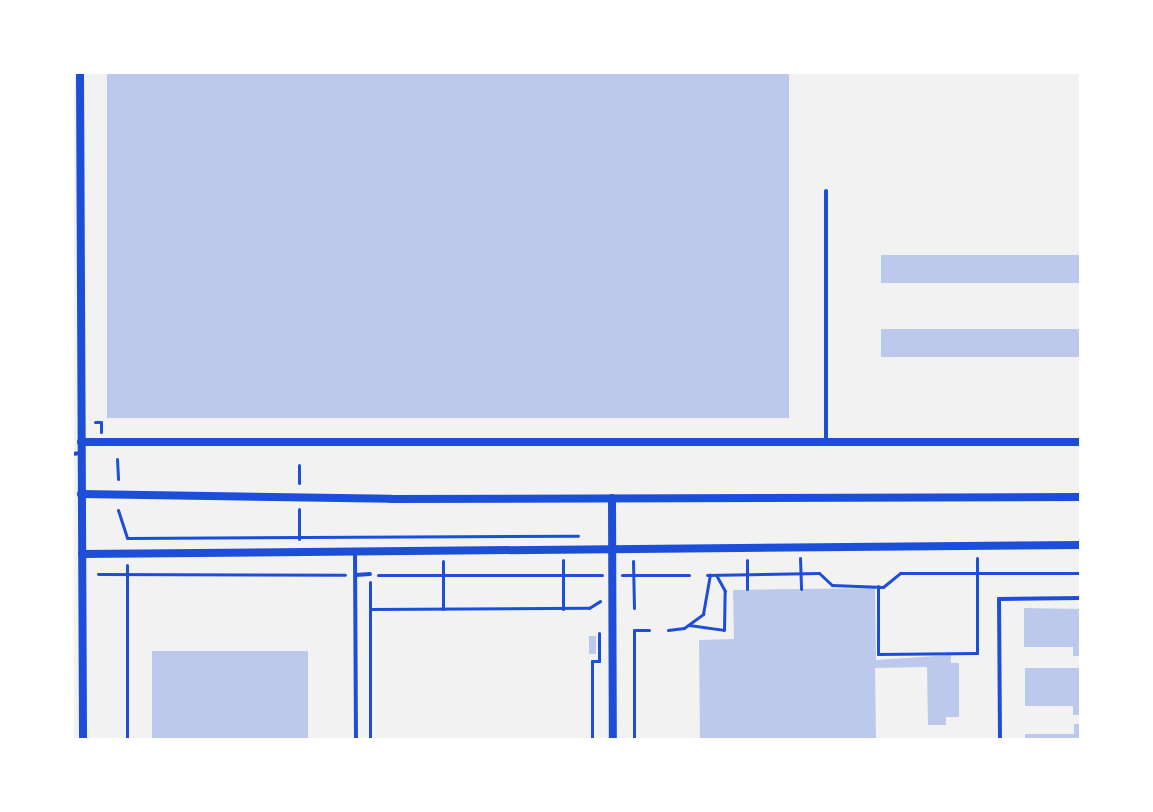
<!DOCTYPE html>
<html>
<head>
<meta charset="utf-8">
<style>
  body { margin:0 }
  #map { position:relative; width:1153px; height:812px; overflow:hidden; background:#f2f2f2; font-family:"Alegreya Sans",sans-serif }
  div>[style] { position:absolute }
  .building>* { inset:0; background:#bdc9ec; transform-origin:0 0 }
  .path>* { height:3px; margin:-1.5px; padding:0 1.5px; transform-origin:1.5px; border-radius:1.5px; background:#1d4ed8 }
  .service>* { height:4px; margin:-2px; padding:0 2px; transform-origin:2px; border-radius:2px; background:#1d4ed8 }
  .minor>* { height:8px; margin:-4px; padding:0 4px; transform-origin:4px; border-radius:4px; background:#1d4ed8 }
  span { translate:-50% -50%; white-space:nowrap; text-align:center; line-height:1.15; -webkit-text-stroke:6px #fff; paint-order:stroke }
  .frame { position:absolute; inset:0; border:74px solid #fff; pointer-events:none }
</style>
</head>
<body>
<div id="map">
  <div class="building">
    <i style="left:107px;top:72px;width:682px;height:346px"></i>
    <i style="left:881px;top:255px;width:200px;height:28px"></i>
    <i style="left:881px;top:329px;width:200px;height:28px"></i>
    <i style="clip-path:polygon(875px 588px,876px 660px,951px 655px,951px 663px,959px 663px,959px 717px,946px 717px,946px 725px,928px 725px,927px 667px,875px 668px,876px 740px,700px 740px,699px 640px,734px 639px,733px 590px)"></i>
    <i style="clip-path:polygon(1024px 608px,1081px 609px,1081px 656px,1073px 656px,1073px 647px,1024px 647px)"></i>
    <i style="left:589px;top:636px;width:7px;height:18px"></i>
    <i style="left:152px;top:651px;width:156px;height:89px"></i>
    <i style="clip-path:polygon(1025px 668px,1081px 668px,1081px 715px,1073px 715px,1073px 706px,1025px 706px)"></i>
    <i style="clip-path:polygon(1074px 724px,1081px 724px,1081px 740px,1025px 740px,1025px 734px,1074px 734px)"></i>
  </div>
  <div class="path">
    <i style="left:95px;top:422px;width:6px"></i>
    <i style="left:101px;top:422px;width:10px;rotate:90deg"></i>
    <i style="left:117px;top:459px;width:20px;rotate:87deg"></i>
    <i style="left:299px;top:465px;width:18px;rotate:90deg"></i>
    <i style="left:299px;top:509px;width:30px;rotate:90deg"></i>
    <i style="left:118px;top:510px;width:29px;rotate:72deg"></i>
    <i style="left:127px;top:538px;width:451px;rotate:-0.3deg"></i>
    <i style="left:800px;top:558px;width:31px;rotate:88deg"></i>
    <i style="left:563px;top:560px;width:49px;rotate:90deg"></i>
    <i style="left:747px;top:560px;width:29px;rotate:90deg"></i>
    <i style="left:633px;top:561px;width:47px;rotate:88.8deg"></i>
    <i style="left:127px;top:565px;width:175px;rotate:90deg"></i>
    <i style="left:98px;top:574px;width:247px;rotate:0.2deg"></i>
    <i style="left:378px;top:575px;width:224px"></i>
    <i style="left:622px;top:575px;width:67px"></i>
    <i style="left:707px;top:575px;width:112px;rotate:-1deg"></i>
    <i style="left:819px;top:573px;width:18px;rotate:43deg"></i>
    <i style="left:832px;top:585px;width:51px;rotate:2.2deg"></i>
    <i style="left:883px;top:587px;width:22px;rotate:-39deg"></i>
    <i style="left:900px;top:573px;width:181px"></i>
    <i style="left:370px;top:582px;width:158px;rotate:90deg"></i>
    <i style="left:878px;top:586px;width:68px;rotate:90deg"></i>
    <i style="left:878px;top:654px;width:99px;rotate:-0.6deg"></i>
    <i style="left:977px;top:653px;width:95px;rotate:-90deg"></i>
    <i style="left:370px;top:609px;width:219px;rotate:-0.3deg"></i>
    <i style="left:589px;top:608px;width:13px;rotate:-32deg"></i>
    <i style="left:443px;top:609px;width:48px;rotate:-90deg"></i>
    <i style="left:689px;top:625px;width:35px;rotate:8deg"></i>
    <i style="left:724px;top:630px;width:39px;rotate:-89deg"></i>
    <i style="left:725px;top:591px;width:18px;rotate:-119deg"></i>
    <i style="left:668px;top:630px;width:16px;rotate:-7deg"></i>
    <i style="left:684px;top:628px;width:24px;rotate:-36deg"></i>
    <i style="left:703px;top:614px;width:40px;rotate:-80deg"></i>
    <i style="left:592px;top:740px;width:79px;rotate:-90deg"></i>
    <i style="left:592px;top:661px;width:7px"></i>
    <i style="left:599px;top:661px;width:28px;rotate:-90deg"></i>
    <i style="left:634px;top:740px;width:110px;rotate:-90deg"></i>
    <i style="left:634px;top:630px;width:15px"></i>
  </div>
  <div class="service">
    <i style="left:826px;top:442px;width:251px;rotate:-90deg"></i>
    <i style="left:72px;top:454px;width:9px;rotate:-6deg"></i>
    <i style="left:355px;top:552px;width:188px;rotate:89.7deg"></i>
    <i style="left:356px;top:575px;width:14px;rotate:-4deg"></i>
    <i style="left:1000px;top:740px;width:141px;rotate:-90.4deg"></i>
    <i style="left:999px;top:599px;width:82px;rotate:-0.7deg"></i>
  </div>
  <div class="minor">
    <i style="left:80px;top:72px;width:668px;rotate:89.74deg"></i>
    <i style="left:81px;top:442px;width:1000px"></i>
    <i style="left:81px;top:494px;width:310px;rotate:0.9deg"></i>
    <i style="left:391px;top:499px;width:690px;rotate:-0.17deg"></i>
    <i style="left:612px;top:498px;width:242px;rotate:89.8deg"></i>
    <i style="left:82px;top:554px;width:999px;rotate:-0.52deg"></i>
  </div>
  <div class="frame"></div>
</div>
</body>
</html>
